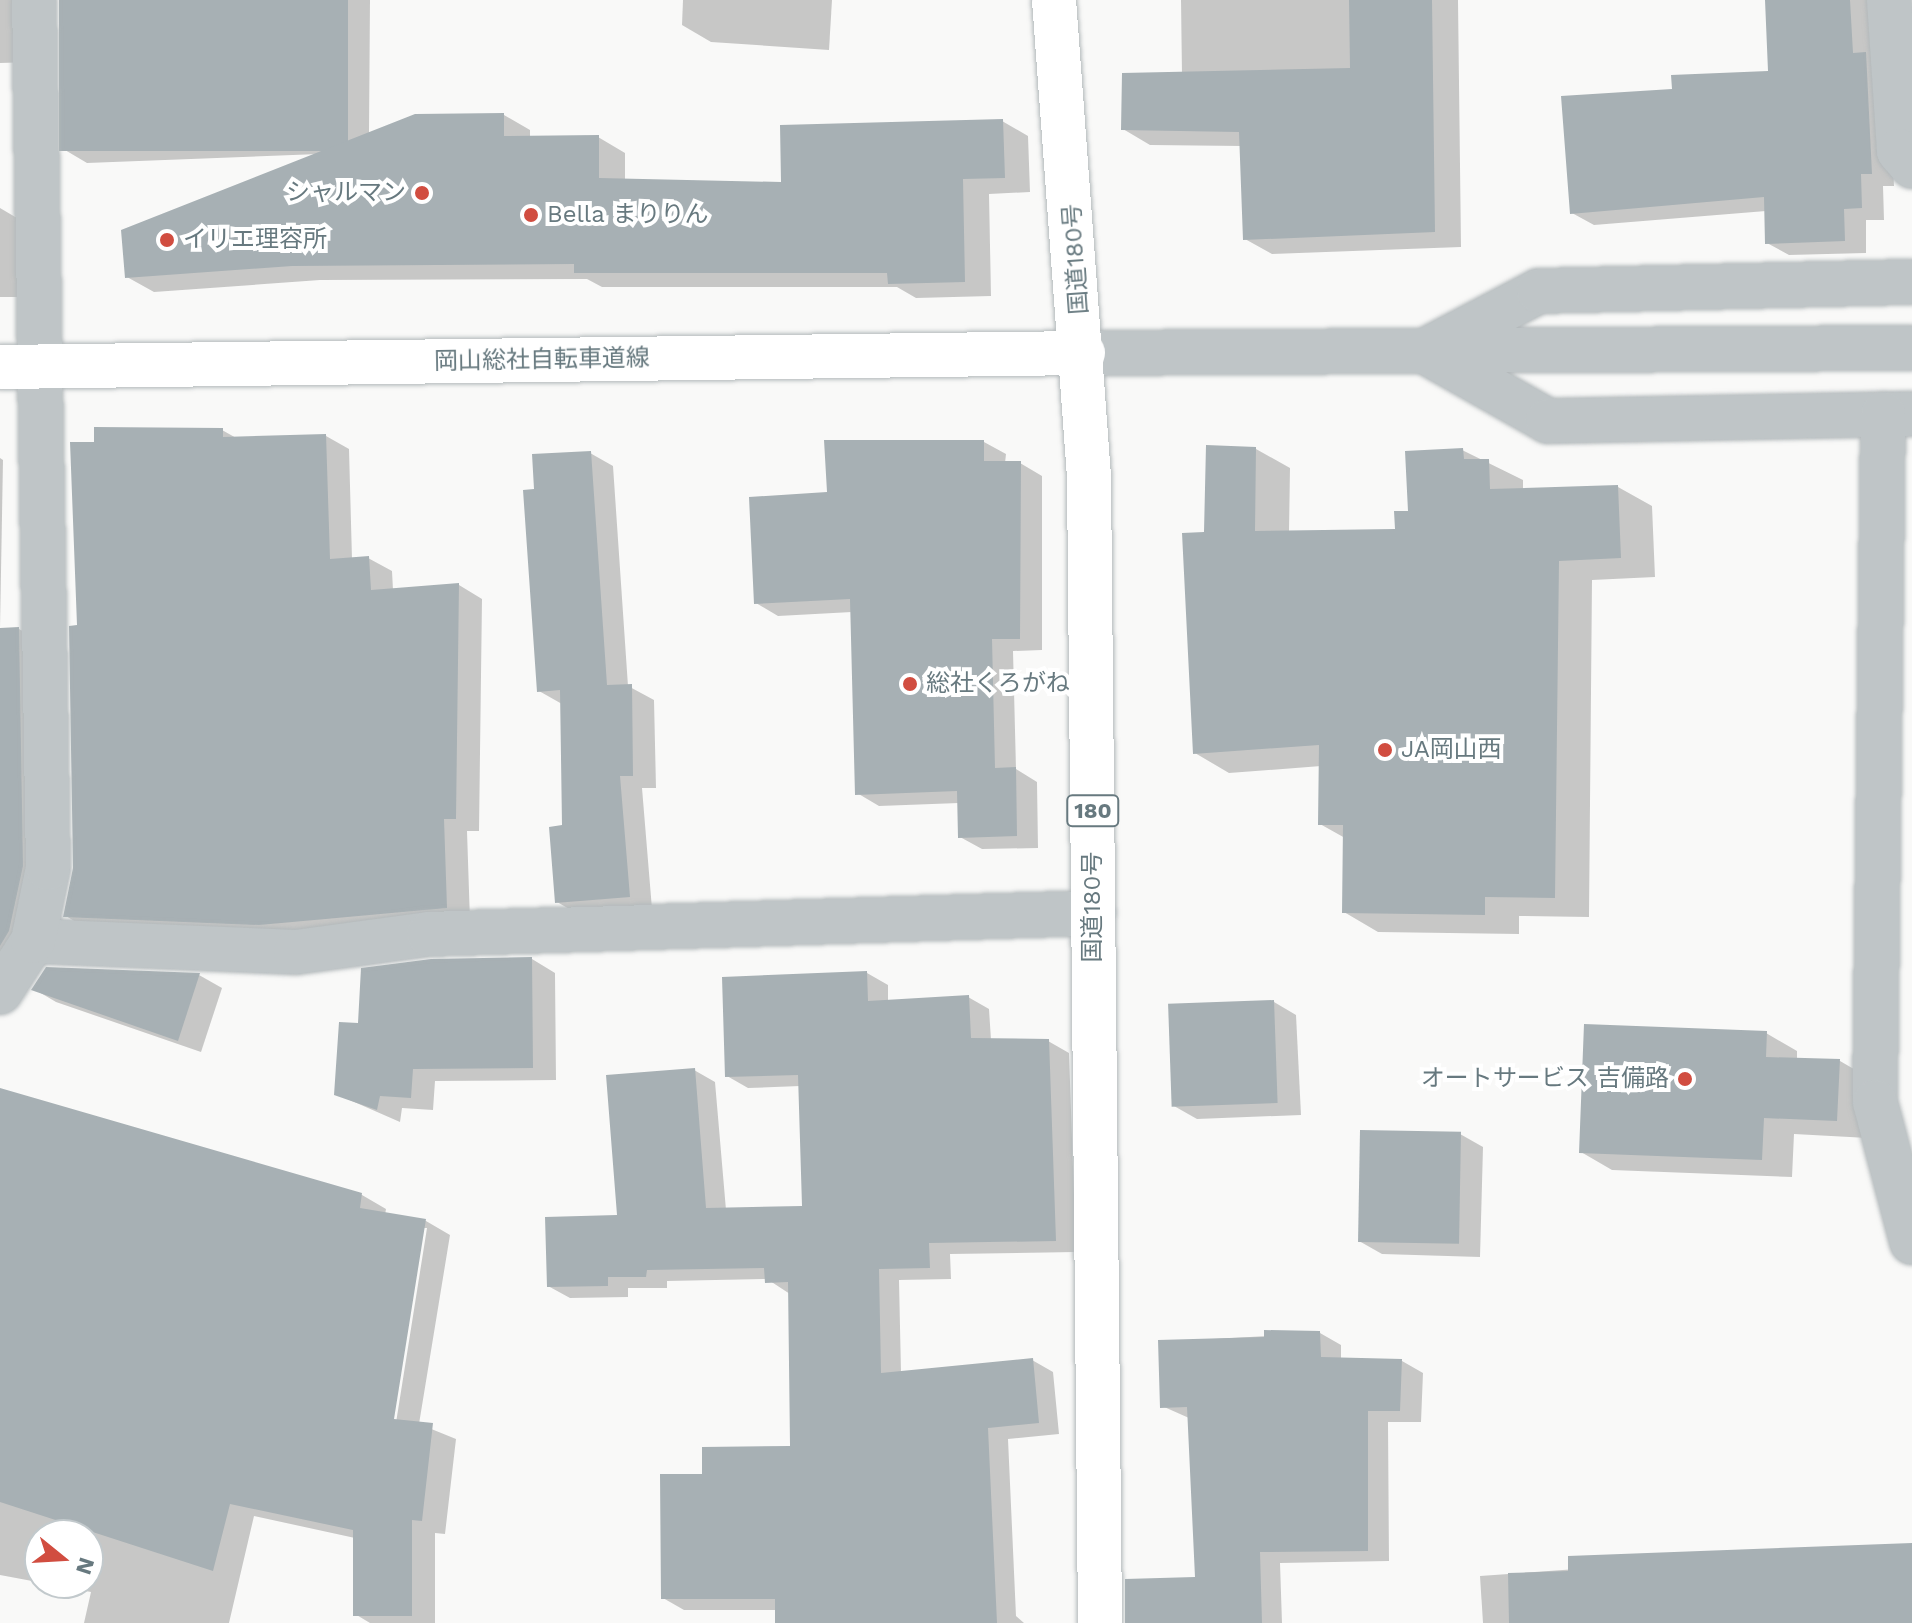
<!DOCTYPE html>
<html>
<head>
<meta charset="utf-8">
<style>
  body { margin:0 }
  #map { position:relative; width:1912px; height:1623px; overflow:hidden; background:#f9f9f8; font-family:"Work Sans","Noto Sans JP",sans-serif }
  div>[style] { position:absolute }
  .shadow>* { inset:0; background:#0003 }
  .building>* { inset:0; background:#a7b0b4; transform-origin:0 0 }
  .roads { filter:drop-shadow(0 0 2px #b3b9bb) drop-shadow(0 0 2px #b3b9bb) }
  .minor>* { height:44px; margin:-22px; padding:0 22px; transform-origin:22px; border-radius:22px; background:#bfc5c7 }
  .major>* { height:44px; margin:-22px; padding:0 22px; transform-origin:22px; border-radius:22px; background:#fff }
  .highway>* { height:44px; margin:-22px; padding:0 22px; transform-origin:22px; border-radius:22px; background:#fff }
  .dots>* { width:22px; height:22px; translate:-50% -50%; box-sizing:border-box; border:4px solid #fff; border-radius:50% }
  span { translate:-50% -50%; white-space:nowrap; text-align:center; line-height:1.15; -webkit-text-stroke:8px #fff; paint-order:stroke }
  .shield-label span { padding:2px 6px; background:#fff; border:2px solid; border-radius:6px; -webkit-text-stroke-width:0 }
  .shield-label { font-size:22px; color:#67797f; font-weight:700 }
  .poi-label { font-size:24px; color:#67797f }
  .right { translate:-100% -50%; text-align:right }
  .left { translate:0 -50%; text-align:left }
  .street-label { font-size:24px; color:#67797f }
  .north { position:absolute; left:24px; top:1519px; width:80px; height:80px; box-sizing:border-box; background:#fff; border:2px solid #c2c9cc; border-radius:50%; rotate:108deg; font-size:22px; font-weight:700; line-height:32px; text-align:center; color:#67797f }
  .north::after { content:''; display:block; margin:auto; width:28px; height:36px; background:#d14d40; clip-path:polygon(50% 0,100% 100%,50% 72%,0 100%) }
</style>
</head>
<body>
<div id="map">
  <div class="shadow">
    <i style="clip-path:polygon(0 0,25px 0,35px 62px,0 63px)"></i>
    <i style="clip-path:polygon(61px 0,370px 0,369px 134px,504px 115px,530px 130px,530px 138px,598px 137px,625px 153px,625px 181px,783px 184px,1002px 121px,1028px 136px,1030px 192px,989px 194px,991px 296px,916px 298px,897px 287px,602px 287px,587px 279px,320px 280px,154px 292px,127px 277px,319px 154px,87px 163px,65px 150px)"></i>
    <i style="clip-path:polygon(683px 0,832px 0,829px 50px,711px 42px,682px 25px)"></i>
    <i style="clip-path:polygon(1181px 0,1458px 0,1461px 247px,1272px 254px,1245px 239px,1242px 146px,1150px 145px,1123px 129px,1182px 76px)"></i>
    <i style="clip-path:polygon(1767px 0,1871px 0,1888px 67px,1894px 186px,1883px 186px,1884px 220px,1866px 220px,1866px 253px,1789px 255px,1767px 243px,1766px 211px,1594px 225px,1572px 213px,1674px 91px,1771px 73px)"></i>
    <i style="clip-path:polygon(0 208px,22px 221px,22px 297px,0 297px)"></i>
    <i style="clip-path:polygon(222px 430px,238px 439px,326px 436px,349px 449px,352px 559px,368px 558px,392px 571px,393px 590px,459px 585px,482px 599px,479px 831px,467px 831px,470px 921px,284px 937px,89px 930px,66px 916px,75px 868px,79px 627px)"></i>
    <i style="clip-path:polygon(984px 442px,1006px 454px,1005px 463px,1020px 463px,1042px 476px,1042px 650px,1013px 651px,1016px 769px,1037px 782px,1038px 848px,982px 849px,960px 837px,959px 803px,879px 806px,857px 793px,852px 612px,778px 616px,756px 603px,829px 494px)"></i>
    <i style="clip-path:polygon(1256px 449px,1290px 468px,1289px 533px,1397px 531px,1462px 450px,1523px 480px,1523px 490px,1618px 487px,1652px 506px,1655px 577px,1592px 580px,1589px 917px,1519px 916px,1519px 934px,1378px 932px,1344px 912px,1345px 838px,1320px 824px,1321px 766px,1229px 773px,1195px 753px,1206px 534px)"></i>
    <i style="clip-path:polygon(590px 453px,613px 466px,628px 686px,654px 700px,656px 788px,642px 788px,652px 909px,580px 915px,557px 902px,565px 827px,562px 704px,539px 691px,536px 491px)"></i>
    <i style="clip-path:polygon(0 458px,3px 460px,0 628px)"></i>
    <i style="clip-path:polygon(19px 629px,41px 642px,45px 879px,0 983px,0 630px)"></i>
    <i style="clip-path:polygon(532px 959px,555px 973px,556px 1080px,435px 1081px,433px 1110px,402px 1108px,400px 1122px,336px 1094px,360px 1025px)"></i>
    <i style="clip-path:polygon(867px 973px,888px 985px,888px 1002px,968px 997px,989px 1009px,991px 1040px,1048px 1041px,1069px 1053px,1076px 1252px,950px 1254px,951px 1279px,899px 1280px,901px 1373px,1032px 1360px,1053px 1372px,1059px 1434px,1008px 1439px,1016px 1616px,1024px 1623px,777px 1623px,777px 1610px,684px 1610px,663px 1598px,704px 1476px,792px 1448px,790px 1294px,767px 1279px,667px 1281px,667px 1288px,628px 1288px,628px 1297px,570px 1298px,548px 1286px,619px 1217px,694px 1070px,715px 1082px,726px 1210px,804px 1208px,800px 1086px,748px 1088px,727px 1076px)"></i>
    <i style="clip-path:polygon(199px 975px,222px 988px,201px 1052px,56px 1002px,34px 989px)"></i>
    <i style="clip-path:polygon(1274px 1002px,1296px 1015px,1301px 1115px,1197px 1119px,1174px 1106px)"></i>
    <i style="clip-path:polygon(1766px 1033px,1797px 1051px,1797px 1060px,1840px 1061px,1871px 1079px,1868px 1138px,1794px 1134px,1792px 1177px,1612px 1170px,1581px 1152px)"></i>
    <i style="clip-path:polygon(evenodd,0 1089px,362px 1195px,386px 1209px,385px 1215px,426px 1221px,450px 1235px,419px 1424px,456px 1439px,445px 1534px,435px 1533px,435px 1623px,370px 1623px,355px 1614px,355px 1538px,254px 1516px,229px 1623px,84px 1623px,91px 1592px,0 1575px,0 1089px,423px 1228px,427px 1228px,395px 1429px,391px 1428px,423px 1228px,0 1089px,40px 1535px,88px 1535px,88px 1583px,40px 1583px,40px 1535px)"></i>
    <i style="clip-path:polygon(1460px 1134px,1483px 1147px,1480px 1257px,1382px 1254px,1359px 1241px)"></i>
    <i style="clip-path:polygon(1320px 1333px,1341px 1345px,1341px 1359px,1402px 1361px,1423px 1373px,1421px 1422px,1388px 1422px,1389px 1561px,1280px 1563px,1282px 1623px,1145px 1623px,1197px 1579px,1189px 1418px,1162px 1406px,1160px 1342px)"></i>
    <i style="clip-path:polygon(1912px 1545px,1912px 1623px,1483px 1623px,1480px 1576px)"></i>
  </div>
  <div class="building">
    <i style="left:59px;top:0;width:289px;height:151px"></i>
    <i style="clip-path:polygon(1349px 0,1432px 0,1435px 232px,1243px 240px,1239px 132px,1121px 130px,1122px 73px,1350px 68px)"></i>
    <i style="clip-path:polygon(1765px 0,1850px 0,1853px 53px,1866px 52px,1872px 174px,1861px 174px,1862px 208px,1844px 209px,1845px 241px,1765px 244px,1764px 197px,1570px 214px,1561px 96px,1672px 89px,1671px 75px,1768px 71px)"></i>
    <i style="clip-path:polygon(504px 113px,504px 136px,599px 135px,599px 178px,781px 182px,780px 125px,1003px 119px,1005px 178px,963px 179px,965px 282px,888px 284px,887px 273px,574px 273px,574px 264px,292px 266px,125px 278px,121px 230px,415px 114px)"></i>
    <i style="clip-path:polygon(94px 427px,223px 428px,223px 437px,326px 434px,330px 559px,369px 556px,371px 590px,459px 583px,456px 819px,444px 819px,447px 908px,259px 925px,63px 917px,73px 868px,69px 626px,77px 625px,70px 442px,94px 442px)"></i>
    <i style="clip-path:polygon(824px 440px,984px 440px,984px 461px,1021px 461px,1020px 639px,992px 639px,995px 768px,1016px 767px,1017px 836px,958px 838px,957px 791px,855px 795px,850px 599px,754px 604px,749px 497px,827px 492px)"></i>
    <i style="clip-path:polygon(1206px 445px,1256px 447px,1255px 531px,1395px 529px,1394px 511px,1408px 511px,1405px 451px,1463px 448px,1464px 459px,1489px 459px,1490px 489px,1618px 485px,1621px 558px,1559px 561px,1555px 898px,1485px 897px,1485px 915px,1342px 913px,1343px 825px,1318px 825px,1319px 745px,1193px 754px,1182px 533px,1204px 532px)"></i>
    <i style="clip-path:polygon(591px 451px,607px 685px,632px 684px,633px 776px,620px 776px,630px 897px,555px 903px,549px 827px,562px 825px,560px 690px,537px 692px,523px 490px,534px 489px,532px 454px)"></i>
    <i style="clip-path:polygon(19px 627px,23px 866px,9px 931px,0 946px,0 628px)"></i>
    <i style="clip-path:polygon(532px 957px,533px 1068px,413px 1069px,411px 1098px,380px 1096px,377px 1110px,334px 1095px,339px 1022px,358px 1023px,361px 968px,431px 959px)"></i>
    <i style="clip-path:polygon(46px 967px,200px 973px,178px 1041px,31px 990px)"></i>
    <i style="clip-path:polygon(867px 971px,868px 1001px,969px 995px,971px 1038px,1049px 1039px,1056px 1241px,929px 1243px,930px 1268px,879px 1269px,881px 1373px,1033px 1358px,1039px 1423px,988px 1428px,997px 1623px,775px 1623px,775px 1599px,661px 1599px,660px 1474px,702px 1474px,702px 1447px,790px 1446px,788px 1282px,765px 1283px,764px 1268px,647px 1270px,646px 1277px,608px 1277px,608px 1286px,547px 1287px,545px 1217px,617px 1215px,606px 1075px,695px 1068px,706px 1208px,802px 1206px,798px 1075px,725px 1077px,722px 977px)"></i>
    <i style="left:1274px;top:1000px;width:103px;height:106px;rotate:88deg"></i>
    <i style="clip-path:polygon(1584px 1024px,1767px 1031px,1766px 1057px,1840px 1059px,1837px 1121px,1764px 1118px,1762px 1160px,1579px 1153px)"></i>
    <i style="clip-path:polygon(0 1088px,362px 1193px,360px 1208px,426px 1219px,394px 1419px,433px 1423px,422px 1521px,412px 1520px,412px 1616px,353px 1616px,353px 1530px,230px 1504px,213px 1571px,0 1502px)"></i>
    <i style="left:1360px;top:1130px;width:101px;height:112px;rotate:1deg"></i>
    <i style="clip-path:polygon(1264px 1330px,1320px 1331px,1321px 1357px,1402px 1359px,1400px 1411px,1368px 1411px,1368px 1551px,1260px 1552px,1262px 1623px,1125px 1623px,1125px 1579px,1195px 1577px,1187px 1407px,1160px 1408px,1158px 1340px,1264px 1337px)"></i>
    <i style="clip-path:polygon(1912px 1543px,1912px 1623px,1509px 1623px,1508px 1573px,1568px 1571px,1568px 1556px)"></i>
  </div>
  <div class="roads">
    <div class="minor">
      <i style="left:1889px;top:0;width:151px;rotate:86.2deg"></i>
      <i style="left:1899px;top:151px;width:20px;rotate:49deg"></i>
      <i style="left:1430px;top:348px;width:123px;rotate:-27.6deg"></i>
      <i style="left:1539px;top:291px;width:373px;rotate:-1.4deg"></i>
      <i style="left:1426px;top:352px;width:140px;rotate:29.5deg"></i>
      <i style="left:1548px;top:421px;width:363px;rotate:-1.1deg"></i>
      <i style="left:1083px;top:353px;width:829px;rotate:-0.35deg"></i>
      <i style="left:1883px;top:414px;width:688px;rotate:90.67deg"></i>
      <i style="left:1875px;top:1102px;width:145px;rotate:75.2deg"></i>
      <i style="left:33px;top:941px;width:263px;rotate:2.4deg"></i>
      <i style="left:296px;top:952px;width:134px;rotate:-7.7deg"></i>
      <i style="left:429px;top:934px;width:665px;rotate:-1.81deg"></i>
      <i style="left:0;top:992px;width:61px;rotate:-57.1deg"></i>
      <i style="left:33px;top:941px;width:75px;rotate:-78.4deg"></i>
      <i style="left:48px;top:868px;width:868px;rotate:-90.92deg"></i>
    </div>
    <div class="major">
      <i style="left:0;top:367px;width:1083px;rotate:-0.74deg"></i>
    </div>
    <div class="highway">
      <i style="left:1054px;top:0;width:478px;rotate:85.8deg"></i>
      <i style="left:1089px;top:477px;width:1146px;rotate:89.45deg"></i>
    </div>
  </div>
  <div class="dots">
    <i style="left:422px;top:193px;background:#d14d40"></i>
    <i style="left:531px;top:215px;background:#d14d40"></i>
    <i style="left:167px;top:240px;background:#d14d40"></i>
    <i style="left:910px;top:684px;background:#d14d40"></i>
    <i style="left:1385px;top:750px;background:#d14d40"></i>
    <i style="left:1685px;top:1079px;background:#d14d40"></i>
  </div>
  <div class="shield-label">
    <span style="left:1093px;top:811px">180</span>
  </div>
  <div class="poi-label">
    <span class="right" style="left:406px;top:193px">シャルマン</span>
    <span class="left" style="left:547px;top:215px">Bella まりりん</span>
    <span class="left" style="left:183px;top:240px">イリエ理容所</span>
    <span class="left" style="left:926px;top:684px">総社くろがね</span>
    <span class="left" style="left:1401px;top:750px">JA岡山西</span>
    <span class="right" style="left:1669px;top:1079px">オートサービス 吉備路</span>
  </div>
  <div class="street-label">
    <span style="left:1076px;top:259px;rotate:-94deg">国道180号</span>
    <span style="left:542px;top:360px;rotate:-1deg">岡山総社自転車道線</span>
    <span style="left:1093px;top:907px;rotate:-90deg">国道180号</span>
  </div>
  <div class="north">N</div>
</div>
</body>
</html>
